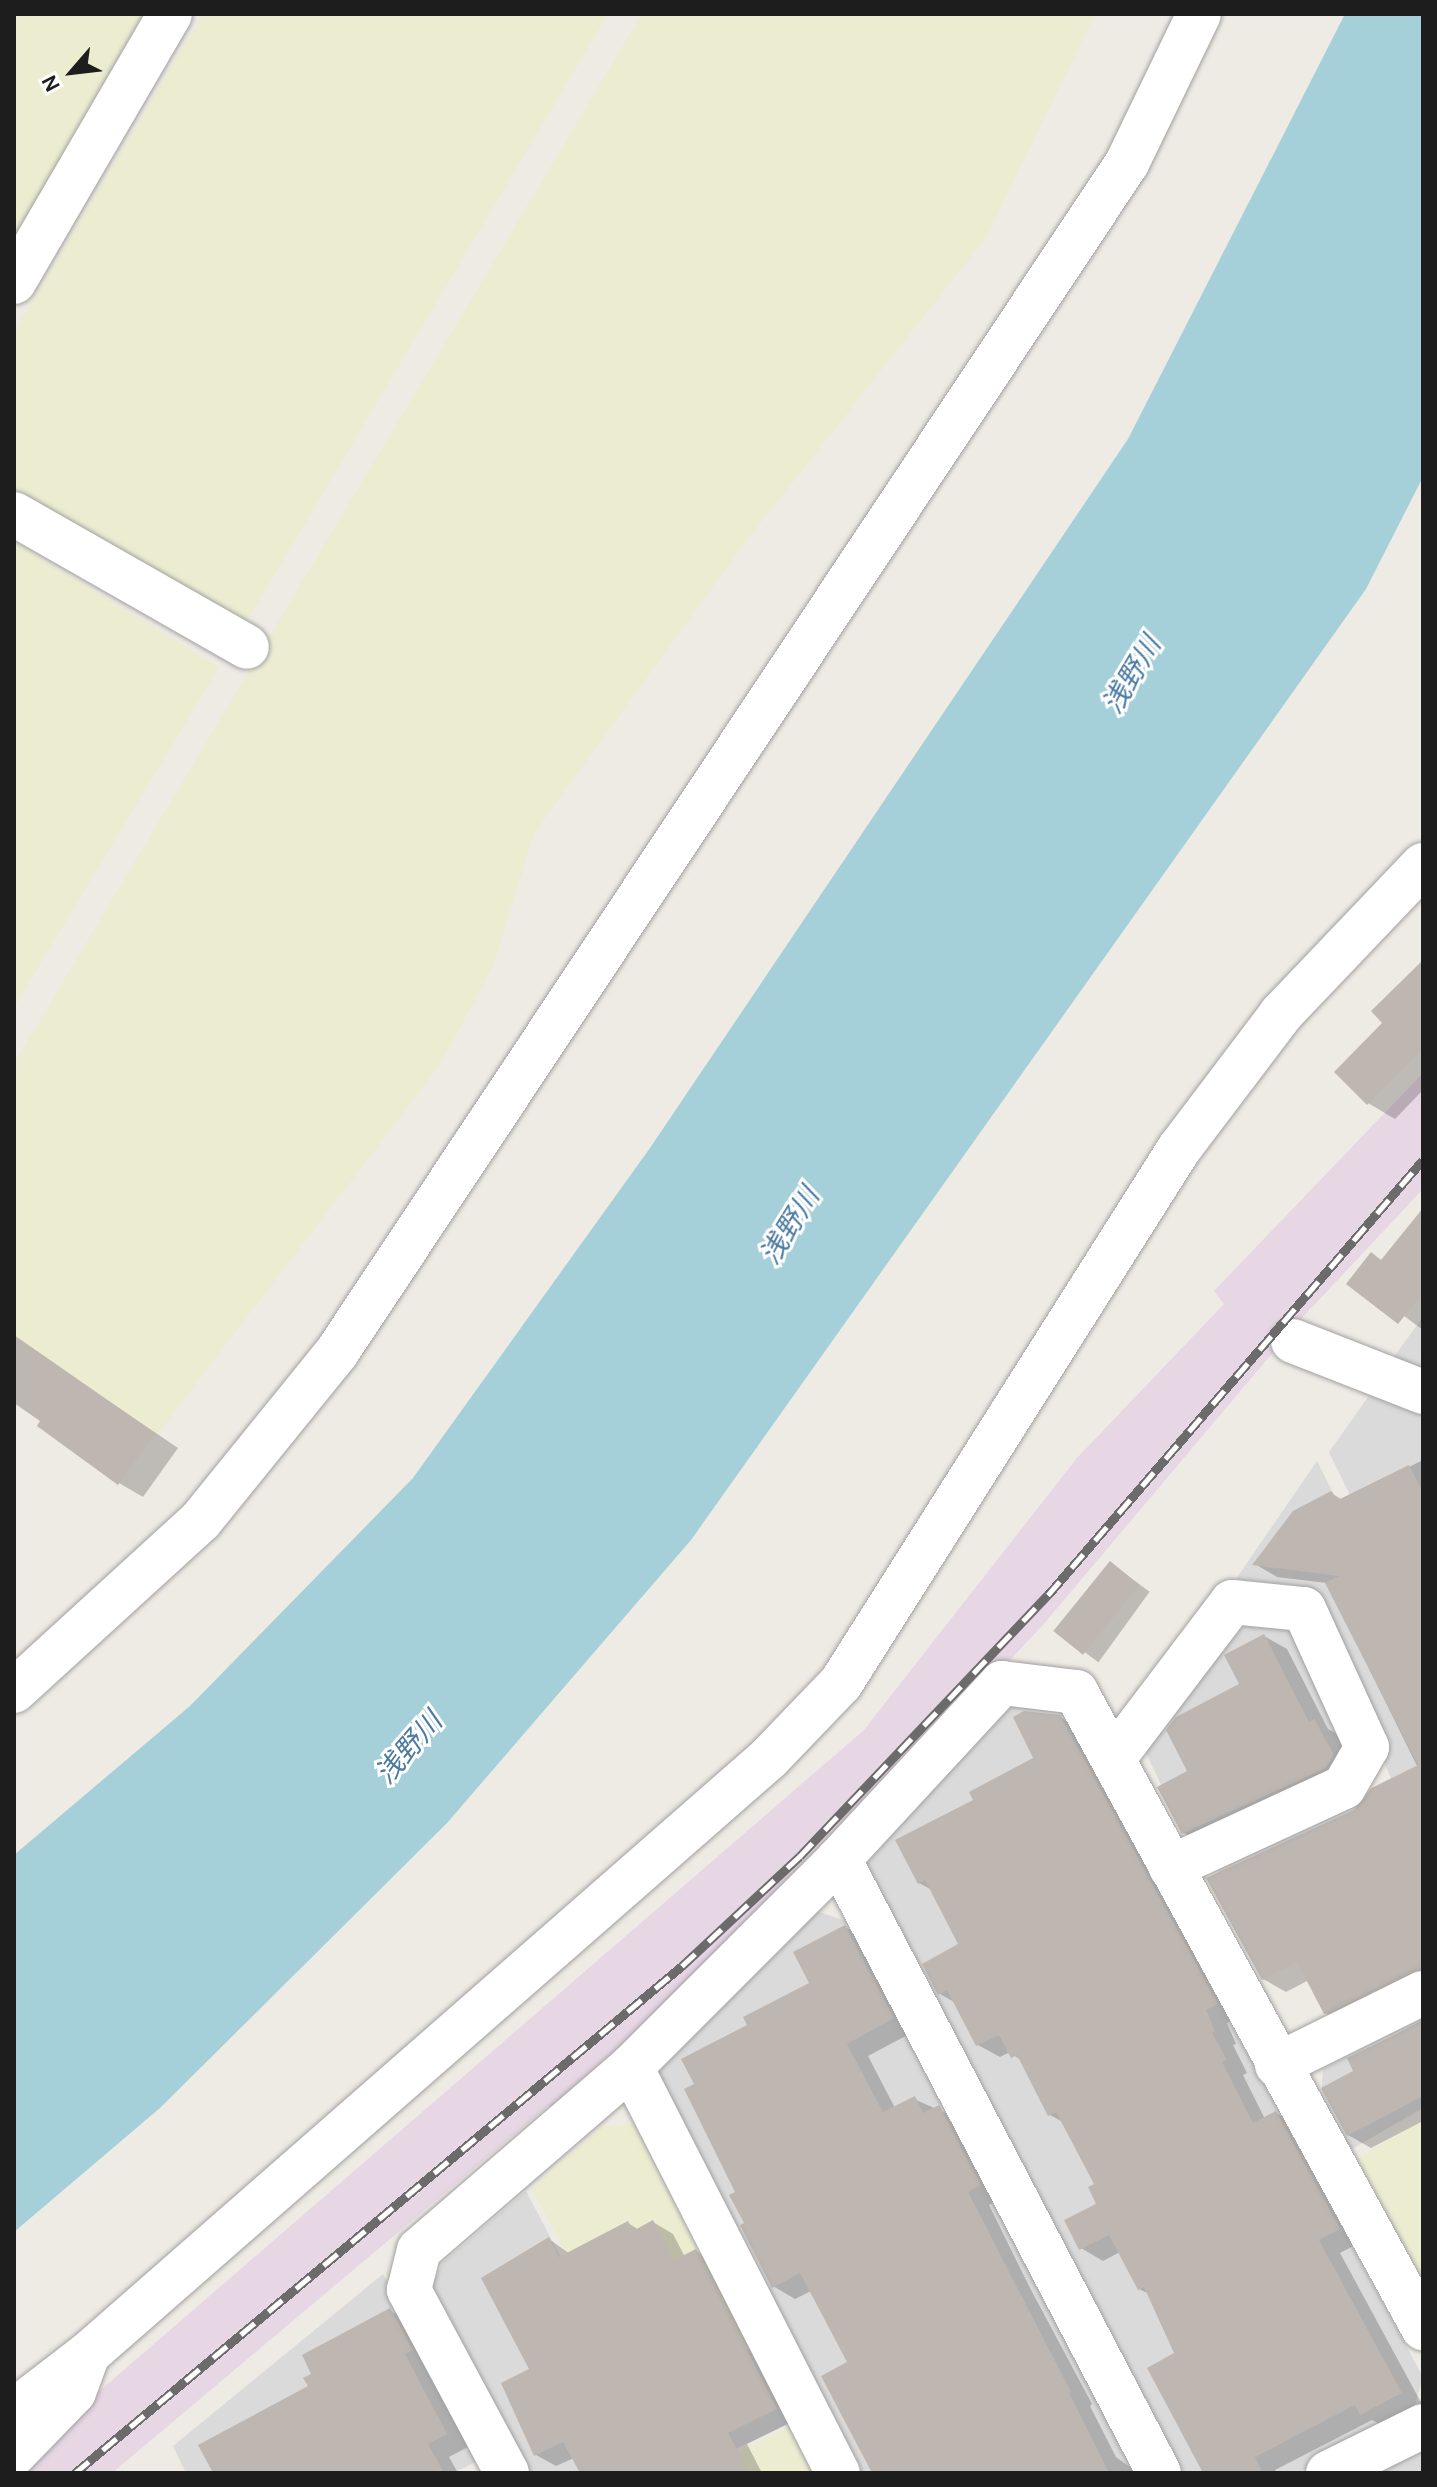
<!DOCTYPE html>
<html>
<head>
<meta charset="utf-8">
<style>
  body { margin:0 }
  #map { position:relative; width:1437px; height:2487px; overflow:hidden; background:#eeeae4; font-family:Karla,"Noto Sans JP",sans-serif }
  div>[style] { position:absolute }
  .residential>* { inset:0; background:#dbdada }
  .industrial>* { inset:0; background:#e7d6e4 }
  .farmland>* { inset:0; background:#ebecd0 }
  .water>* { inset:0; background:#a6d0d9 }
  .shadow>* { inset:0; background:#0003; transform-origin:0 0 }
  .building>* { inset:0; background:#beb6b0; transform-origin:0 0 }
  .roads { filter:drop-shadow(0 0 2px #a1a1a1) drop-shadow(0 0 2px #a1a1a1) }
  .minor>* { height:44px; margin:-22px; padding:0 22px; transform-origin:22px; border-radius:22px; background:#fff }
  .tertiary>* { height:44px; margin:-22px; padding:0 22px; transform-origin:22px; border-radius:22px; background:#fff }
  .rail>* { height:9px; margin-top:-4.5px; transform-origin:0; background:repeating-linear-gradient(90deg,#fff 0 18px,#6b6b6b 0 36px); box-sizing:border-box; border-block:2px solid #6b6b6b }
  span { translate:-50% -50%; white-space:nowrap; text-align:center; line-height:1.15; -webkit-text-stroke:6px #fff; paint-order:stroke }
  .water-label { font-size:28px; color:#4c7aa0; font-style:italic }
  .frame { position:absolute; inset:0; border:16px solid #1d1d1d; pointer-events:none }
  .north { position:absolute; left:32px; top:32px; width:80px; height:80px; -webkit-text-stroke:6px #fff; paint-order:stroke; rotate:242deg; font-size:22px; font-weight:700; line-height:32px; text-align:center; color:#1d1d1d }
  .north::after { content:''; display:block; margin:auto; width:28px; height:36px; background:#1d1d1d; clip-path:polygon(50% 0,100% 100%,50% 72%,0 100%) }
</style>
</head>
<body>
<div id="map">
  <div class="residential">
    <i style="clip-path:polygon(1423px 1317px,1423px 1376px,1390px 1362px)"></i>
    <i style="clip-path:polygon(1373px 1390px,1423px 1412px,1423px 1645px,1329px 1452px)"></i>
    <i style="clip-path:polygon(1317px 1461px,1423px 1672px,1423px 1826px,1216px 1887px,1220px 1866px,1391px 1778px,1307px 1587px,1236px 1579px)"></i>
    <i style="clip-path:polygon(1250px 1618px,1287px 1625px,1346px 1745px,1327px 1773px,1187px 1839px,1143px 1747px)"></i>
    <i style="clip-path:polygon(1014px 1695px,1056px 1696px,1423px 2377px,1413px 2413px,1297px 2473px,1182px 2473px,866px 1887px,867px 1851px)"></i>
    <i style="clip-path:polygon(808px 1908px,846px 1921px,1143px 2473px,854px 2473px,656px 2070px)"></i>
    <i style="clip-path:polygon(1423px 2015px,1423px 2108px,1350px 2150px,1321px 2100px,1323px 2069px)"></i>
    <i style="clip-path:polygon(526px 2191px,638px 2404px,752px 2348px,793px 2421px,687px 2473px,526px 2473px,430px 2290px,443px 2262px)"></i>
    <i style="clip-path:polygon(383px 2274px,480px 2460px,453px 2473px,186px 2473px,173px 2446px)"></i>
    <i style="clip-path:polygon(1423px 2447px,1423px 2473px,1377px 2473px)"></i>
  </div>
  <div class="industrial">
    <i style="clip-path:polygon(1423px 1073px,1423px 1189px,1302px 1318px,1042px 1626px,909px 1767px,556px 2107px,548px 2106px,112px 2473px,14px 2473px,58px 2427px,864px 1730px,1077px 1458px,1224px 1304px,1214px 1291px)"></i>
  </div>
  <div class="farmland">
    <i style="clip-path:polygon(14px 14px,153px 14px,14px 249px)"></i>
    <i style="clip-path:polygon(203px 14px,608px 14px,232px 646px,14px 511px,14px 332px)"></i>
    <i style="clip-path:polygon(642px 14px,1095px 14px,987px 236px,743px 545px,534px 833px,493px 966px,439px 1066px,155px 1437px,14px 1339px,14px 1064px)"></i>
    <i style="clip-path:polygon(14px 542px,219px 667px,14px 1007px)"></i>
    <i style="clip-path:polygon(1423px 2120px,1423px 2298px,1352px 2162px)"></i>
    <i style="clip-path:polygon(633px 2125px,746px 2344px,642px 2398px,532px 2188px,602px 2126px)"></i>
    <i style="clip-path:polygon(793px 2425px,819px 2473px,694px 2473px)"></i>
  </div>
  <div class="water">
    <i style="clip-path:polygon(1345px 14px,1423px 14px,1423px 477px,1366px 589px,691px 1540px,447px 1823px,160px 2108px,14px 2232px,14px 1855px,190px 1706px,413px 1478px,650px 1148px,1128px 439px)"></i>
  </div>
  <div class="shadow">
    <i style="clip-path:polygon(1423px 963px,1423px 1090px,1395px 1119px,1368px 1103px,1385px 1023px)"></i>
    <i style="clip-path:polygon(1423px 1211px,1423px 1330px,1353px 1278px,1383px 1261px)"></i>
    <i style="clip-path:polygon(14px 1337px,178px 1448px,143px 1497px,119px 1483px,14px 1400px)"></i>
    <i style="clip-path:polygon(1423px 1460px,1423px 1989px,1348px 2026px,1325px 2013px,1309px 1980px,1286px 1992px,1263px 1979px,1356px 1811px,1418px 1768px,1327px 1583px,1277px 1577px,1255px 1564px,1331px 1493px,1343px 1500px)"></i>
    <i style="left:1110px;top:1563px;width:49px;height:87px;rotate:36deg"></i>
    <i style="clip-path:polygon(1264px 1636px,1287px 1649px,1328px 1729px,1337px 1734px,1355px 1769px,1206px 1846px,1184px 1833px,1190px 1772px,1242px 1685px)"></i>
    <i style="clip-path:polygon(1060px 1717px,1082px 1730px,1238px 2017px,1227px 2023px,1236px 2044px,1233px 2045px,1247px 2073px,1243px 2075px,1265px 2119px,1276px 2113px,1298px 2126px,1361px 2242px,1340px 2253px,1423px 2406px,1383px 2426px,1372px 2420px,1275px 2470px,1277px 2473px,1205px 2473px,1177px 2354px,1149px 2294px,1139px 2289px,1120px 2252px,1103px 2261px,1081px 2248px,1098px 2204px,1096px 2185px,1063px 2122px,1050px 2115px,1023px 2062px,1010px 2052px,1000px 2057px,978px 2045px,956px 2003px,940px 1994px,961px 1945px,932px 1890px,919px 1883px,976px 1801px,1035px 1759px)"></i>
    <i style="clip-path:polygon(845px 1927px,867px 1940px,915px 2031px,868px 2056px,895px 2108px,914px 2099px,961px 2120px,1002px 2198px,989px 2205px,1030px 2288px,1092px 2404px,1090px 2406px,1116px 2457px,1138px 2473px,873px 2473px,850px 2363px,811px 2291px,795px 2299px,773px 2286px,696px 2085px,750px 2026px,812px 1984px)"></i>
    <i style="clip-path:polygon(1423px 2020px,1423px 2121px,1371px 2148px,1348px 2135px,1356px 2072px,1349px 2059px)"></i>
    <i style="clip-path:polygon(653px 2222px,673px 2234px,685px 2257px,696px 2251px,716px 2263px,796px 2420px,747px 2444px,762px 2473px,582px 2473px,574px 2458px,556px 2466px,536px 2455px,520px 2425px,532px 2369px,549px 2239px,570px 2254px,628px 2223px,639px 2230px)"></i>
    <i style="clip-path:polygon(390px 2311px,413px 2323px,468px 2447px,449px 2457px,458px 2473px,215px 2473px)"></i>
  </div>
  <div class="building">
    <i style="clip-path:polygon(1423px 960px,1423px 1048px,1367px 1105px,1334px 1072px,1382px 1023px,1371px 1011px)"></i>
    <i style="clip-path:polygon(1423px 1208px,1423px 1293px,1398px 1324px,1346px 1284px,1371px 1252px,1381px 1260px)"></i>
    <i style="clip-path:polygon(14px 1335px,155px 1433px,118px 1485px,37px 1426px,40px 1421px,14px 1403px)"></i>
    <i style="clip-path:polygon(1409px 1465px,1423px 1493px,1423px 1968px,1324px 2014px,1297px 1962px,1262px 1980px,1206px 1878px,1354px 1810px,1372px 1788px,1418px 1765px,1325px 1583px,1339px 1576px,1252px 1565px,1293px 1511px,1331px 1491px,1338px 1500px)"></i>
    <i style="left:1110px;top:1561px;width:38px;height:90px;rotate:39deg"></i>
    <i style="clip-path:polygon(1264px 1634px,1309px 1722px,1314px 1719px,1334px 1755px,1326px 1768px,1182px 1834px,1157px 1787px,1187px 1771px,1166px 1730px,1176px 1717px,1239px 1684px,1224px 1655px)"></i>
    <i style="clip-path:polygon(1024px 1711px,1060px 1715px,1218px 2004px,1206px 2010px,1215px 2031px,1212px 2033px,1227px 2060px,1222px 2062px,1253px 2123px,1276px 2111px,1340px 2229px,1319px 2240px,1402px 2393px,1360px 2415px,1355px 2405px,1255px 2457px,1263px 2473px,1203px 2473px,1147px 2368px,1174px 2353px,1144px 2287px,1138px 2290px,1109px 2235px,1079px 2250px,1064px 2220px,1096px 2204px,1088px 2187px,1094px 2184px,1056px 2112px,1048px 2116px,1017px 2055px,1011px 2058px,999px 2035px,976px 2046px,947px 1990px,938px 1995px,922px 1964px,958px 1944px,925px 1880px,918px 1884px,895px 1840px,973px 1800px,969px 1792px,1033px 1758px,1013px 1717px)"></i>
    <i style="clip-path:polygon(845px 1925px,894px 2018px,847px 2044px,883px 2112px,915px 2096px,923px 2113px,939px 2105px,981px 2185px,968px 2192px,1071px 2392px,1069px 2393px,1109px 2473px,872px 2473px,821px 2376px,847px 2362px,800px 2273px,772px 2288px,740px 2225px,744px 2223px,729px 2195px,735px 2192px,684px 2089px,694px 2084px,681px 2059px,747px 2025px,743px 2017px,809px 1983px,793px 1952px)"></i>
    <i style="clip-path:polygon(1423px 2021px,1423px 2096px,1347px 2136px,1321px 2088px,1353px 2071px,1347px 2058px)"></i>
    <i style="clip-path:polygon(653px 2220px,674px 2260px,696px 2249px,777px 2409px,728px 2433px,750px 2473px,580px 2473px,563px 2442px,534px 2456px,501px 2383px,529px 2369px,481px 2278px,549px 2237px,559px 2257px,628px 2221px,633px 2231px)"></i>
    <i style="clip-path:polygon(390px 2308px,413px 2350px,405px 2354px,447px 2434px,428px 2444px,444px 2473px,213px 2473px,198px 2445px,308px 2386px,303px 2378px,311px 2374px,302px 2355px)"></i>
  </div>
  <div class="roads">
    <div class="minor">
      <i style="left:14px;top:282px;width:310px;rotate:-59.8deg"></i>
      <i style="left:14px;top:514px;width:268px;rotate:29.7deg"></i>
      <i style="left:1293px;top:1341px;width:140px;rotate:21.4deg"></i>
      <i style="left:14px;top:1691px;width:253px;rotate:-42.4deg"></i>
      <i style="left:201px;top:1520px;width:216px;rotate:-51deg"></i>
      <i style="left:337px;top:1352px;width:1428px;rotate:-56.4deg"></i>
      <i style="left:1127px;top:163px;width:165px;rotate:-64.2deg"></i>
      <i style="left:1113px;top:1759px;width:197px;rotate:-52.8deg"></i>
      <i style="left:1232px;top:1602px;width:72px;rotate:5.6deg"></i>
      <i style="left:1304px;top:1609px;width:152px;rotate:65.5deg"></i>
      <i style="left:1367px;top:1747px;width:46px;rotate:119.9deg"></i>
      <i style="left:1344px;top:1787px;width:191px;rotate:155.2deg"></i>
      <i style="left:839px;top:1859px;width:692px;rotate:62.47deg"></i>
      <i style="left:1277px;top:2065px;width:163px;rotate:-26.3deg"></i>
      <i style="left:631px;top:2067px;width:456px;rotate:63deg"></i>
      <i style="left:14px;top:2454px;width:86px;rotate:-45.9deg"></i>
      <i style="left:74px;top:2392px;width:40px;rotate:-69.8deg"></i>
      <i style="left:507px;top:2473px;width:208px;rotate:-118.2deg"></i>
      <i style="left:409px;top:2290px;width:41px;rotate:-76deg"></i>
      <i style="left:419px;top:2250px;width:280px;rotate:-40.8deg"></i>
      <i style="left:631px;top:2067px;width:294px;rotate:-45deg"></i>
      <i style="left:839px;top:1859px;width:240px;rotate:-47.2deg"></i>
      <i style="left:1002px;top:1683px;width:75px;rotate:6.9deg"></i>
      <i style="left:1076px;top:1692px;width:725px;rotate:61.38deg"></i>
      <i style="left:1328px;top:2473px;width:106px;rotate:-26.3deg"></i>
    </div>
    <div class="tertiary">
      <i style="left:14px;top:2411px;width:93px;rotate:-37.6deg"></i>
      <i style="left:88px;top:2354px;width:905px;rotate:-41.19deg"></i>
      <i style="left:769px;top:1758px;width:104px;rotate:-46.2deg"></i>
      <i style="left:841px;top:1683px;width:632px;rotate:-57.67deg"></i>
      <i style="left:1179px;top:1149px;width:169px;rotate:-52.9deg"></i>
      <i style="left:1281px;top:1014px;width:206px;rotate:-46.4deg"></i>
    </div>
  </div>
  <div class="rail">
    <i style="left:75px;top:2473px;width:791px;rotate:-39.87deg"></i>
    <i style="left:682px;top:1966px;width:161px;rotate:-43deg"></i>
    <i style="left:800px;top:1856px;width:360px;rotate:-46.5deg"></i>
    <i style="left:1048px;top:1595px;width:574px;rotate:-49.24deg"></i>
  </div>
  <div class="water-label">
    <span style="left:1132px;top:675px;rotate:-59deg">浅野川</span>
    <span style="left:790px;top:1226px;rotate:-58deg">浅野川</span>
    <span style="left:409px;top:1748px;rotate:-49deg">浅野川</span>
  </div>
  <div class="frame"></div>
  <div class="north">N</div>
</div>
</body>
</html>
